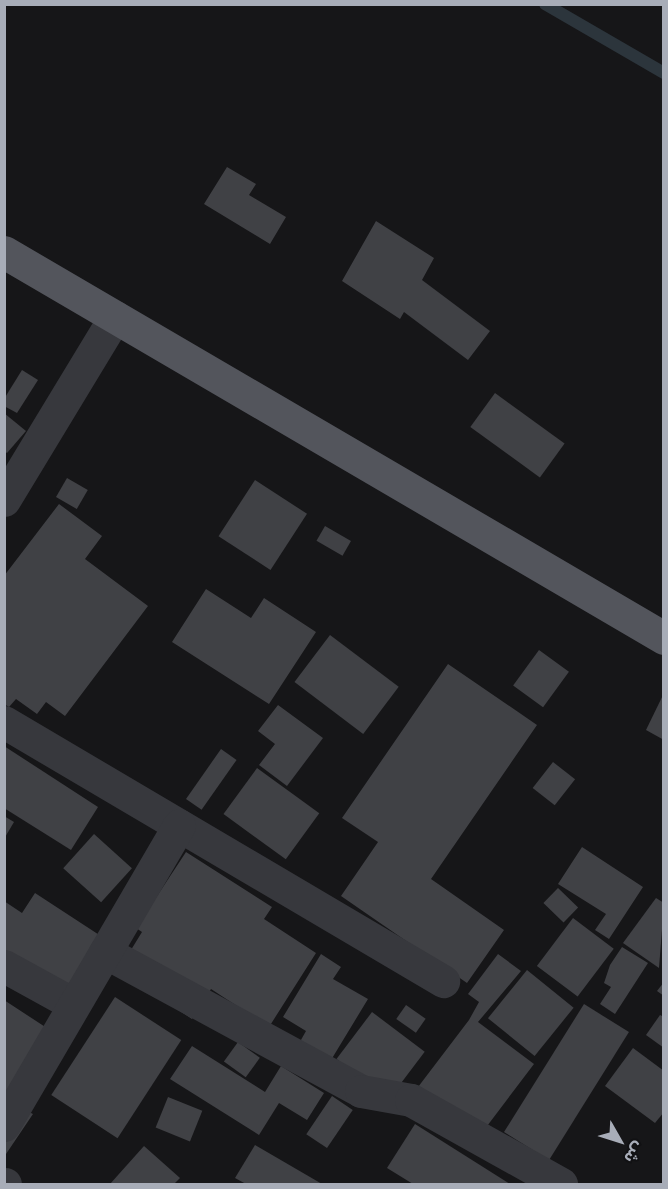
<!DOCTYPE html>
<html>
<head>
<meta charset="utf-8">
<style>
  body { margin:0 }
  #map { position:relative; width:668px; height:1189px; overflow:hidden; background:#161618; font-family:Montserrat,"Noto Sans Arabic",sans-serif }
  div>[style] { position:absolute }
  .stream>* { height:12px; margin:-6px; padding:0 6px; transform-origin:6px; border-radius:6px; background:#2c353c }
  .building>* { inset:0; background:#404145; transform-origin:0 0 }
  .minor>* { height:33px; margin:-16.5px; padding:0 16.5px; transform-origin:16.5px; border-radius:16.5px; background:#37383d }
  .major>* { height:33px; margin:-16.5px; padding:0 16.5px; transform-origin:16.5px; border-radius:16.5px; background:#53555c }
  span { translate:-50% -50%; white-space:nowrap; text-align:center; line-height:1.15; -webkit-text-stroke:4.5px #111113; paint-order:stroke }
  .frame { position:absolute; inset:0; border:6px solid #a8adb8; pointer-events:none }
  .north { position:absolute; left:590px; top:1111px; width:60px; height:60px; -webkit-text-stroke:4px #111113; paint-order:stroke; rotate:129deg; font-size:16px; font-weight:700; line-height:24px; text-align:center; color:#a8adb8 }
  .north::after { content:''; display:block; margin:auto; width:21px; height:27px; background:#a8adb8; clip-path:polygon(50% 0,100% 100%,50% 72%,0 100%) }
</style>
</head>
<body>
<div id="map">
  <div class="stream">
    <i style="left:545px;top:4px;width:138px;rotate:30.1deg"></i>
  </div>
  <div class="building">
    <i style="clip-path:polygon(227px 167px,256px 184px,249px 195px,286px 217px,270px 244px,204px 204px)"></i>
    <i style="clip-path:polygon(376px 221px,434px 258px,422px 280px,490px 331px,468px 360px,404px 312px,400px 319px,342px 281px)"></i>
    <i style="clip-path:polygon(22px 370px,38px 380px,17px 413px,4px 406px,4px 399px)"></i>
    <i style="left:495px;top:393px;width:86px;height:42px;rotate:36deg"></i>
    <i style="clip-path:polygon(4px 413px,26px 431px,7px 453px,4px 451px)"></i>
    <i style="left:67px;top:478px;width:24px;height:22px;rotate:30deg"></i>
    <i style="left:255px;top:480px;width:62px;height:67px;rotate:33deg"></i>
    <i style="clip-path:polygon(59px 504px,102px 536px,85px 559px,148px 606px,65px 716px,46px 702px,37px 714px,16px 699px,9px 707px,4px 704px,4px 576px)"></i>
    <i style="left:325px;top:526px;width:30px;height:17px;rotate:30deg"></i>
    <i style="clip-path:polygon(206px 589px,251px 618px,264px 598px,316px 632px,269px 704px,172px 642px)"></i>
    <i style="left:330px;top:635px;width:86px;height:59px;rotate:37deg"></i>
    <i style="left:539px;top:650px;width:37px;height:44px;rotate:36deg"></i>
    <i style="clip-path:polygon(448px 664px,537px 725px,431px 879px,504px 930px,467px 983px,341px 896px,378px 842px,342px 818px)"></i>
    <i style="clip-path:polygon(664px 693px,664px 740px,646px 730px)"></i>
    <i style="clip-path:polygon(278px 705px,323px 738px,287px 786px,259px 765px,275px 744px,258px 731px)"></i>
    <i style="clip-path:polygon(4px 746px,98px 807px,71px 850px,4px 808px)"></i>
    <i style="left:221px;top:749px;width:19px;height:61px;rotate:35deg"></i>
    <i style="left:553px;top:762px;width:28px;height:33px;rotate:38deg"></i>
    <i style="left:257px;top:768px;width:77px;height:57px;rotate:36deg"></i>
    <i style="clip-path:polygon(4px 816px,14px 822px,4px 839px)"></i>
    <i style="left:94px;top:834px;width:51px;height:46px;rotate:42deg"></i>
    <i style="clip-path:polygon(582px 847px,643px 887px,609px 939px,595px 930px,606px 914px,558px 884px)"></i>
    <i style="clip-path:polygon(186px 852px,272px 907px,264px 919px,316px 953px,269px 1027px,211px 989px,192px 1019px,118px 971px,142px 932px,136px 928px)"></i>
    <i style="left:558px;top:888px;width:28px;height:21px;rotate:44deg"></i>
    <i style="clip-path:polygon(35px 893px,110px 942px,76px 996px,4px 958px,4px 901px,22px 913px)"></i>
    <i style="clip-path:polygon(656px 898px,664px 903px,659px 968px,623px 943px)"></i>
    <i style="left:573px;top:918px;width:51px;height:60px;rotate:37deg"></i>
    <i style="clip-path:polygon(622px 947px,648px 963px,615px 1014px,600px 1004px,611px 987px,604px 983px,610px 965px)"></i>
    <i style="clip-path:polygon(321px 954px,341px 967px,333px 979px,368px 999px,328px 1065px,297px 1047px,306px 1031px,283px 1017px)"></i>
    <i style="clip-path:polygon(498px 954px,521px 971px,478px 1022px,534px 1064px,478px 1138px,415px 1091px,469px 1020px,479px 1002px,468px 994px)"></i>
    <i style="left:527px;top:970px;width:60px;height:62px;rotate:39deg"></i>
    <i style="clip-path:polygon(664px 982px,664px 996px,657px 991px)"></i>
    <i style="left:115px;top:997px;width:79px;height:117px;rotate:33deg"></i>
    <i style="clip-path:polygon(4px 1000px,56px 1034px,23px 1109px,33px 1114px,4px 1157px)"></i>
    <i style="left:584px;top:1004px;width:53px;height:151px;rotate:32deg"></i>
    <i style="left:406px;top:1005px;width:24px;height:17px;rotate:35deg"></i>
    <i style="left:372px;top:1012px;width:66px;height:59px;rotate:37deg"></i>
    <i style="clip-path:polygon(660px 1015px,664px 1017px,664px 1048px,646px 1035px)"></i>
    <i style="left:238px;top:1042px;width:27px;height:24px;rotate:36deg"></i>
    <i style="clip-path:polygon(192px 1046px,265px 1092px,281px 1066px,324px 1093px,307px 1120px,279px 1103px,259px 1135px,170px 1079px)"></i>
    <i style="clip-path:polygon(633px 1048px,664px 1071px,664px 1112px,655px 1123px,605px 1086px)"></i>
    <i style="left:332px;top:1096px;width:25px;height:46px;rotate:34deg"></i>
    <i style="left:168px;top:1097px;width:37px;height:33px;rotate:22deg"></i>
    <i style="clip-path:polygon(415px 1124px,510px 1184px,413px 1184px,387px 1168px)"></i>
    <i style="clip-path:polygon(255px 1145px,322px 1184px,246px 1184px,235px 1178px)"></i>
    <i style="clip-path:polygon(144px 1146px,180px 1178px,174px 1184px,110px 1184px)"></i>
  </div>
  <div class="minor">
    <i style="left:4px;top:500px;width:214px;rotate:-58.8deg"></i>
    <i style="left:4px;top:722px;width:510px;rotate:30.54deg"></i>
    <i style="left:105px;top:952px;width:291px;rotate:28.5deg"></i>
    <i style="left:361px;top:1091px;width:51px;rotate:10.2deg"></i>
    <i style="left:411px;top:1100px;width:172px;rotate:29.2deg"></i>
    <i style="left:4px;top:966px;width:79px;rotate:28.8deg"></i>
    <i style="left:4px;top:1125px;width:347px;rotate:-59.7deg"></i>
    <i style="left:4px;top:1184px;width:1px"></i>
  </div>
  <div class="major">
    <i style="left:4px;top:252px;width:765px;rotate:30.32deg"></i>
  </div>
  <div class="frame"></div>
  <div class="north">ش</div>
</div>
</body>
</html>
